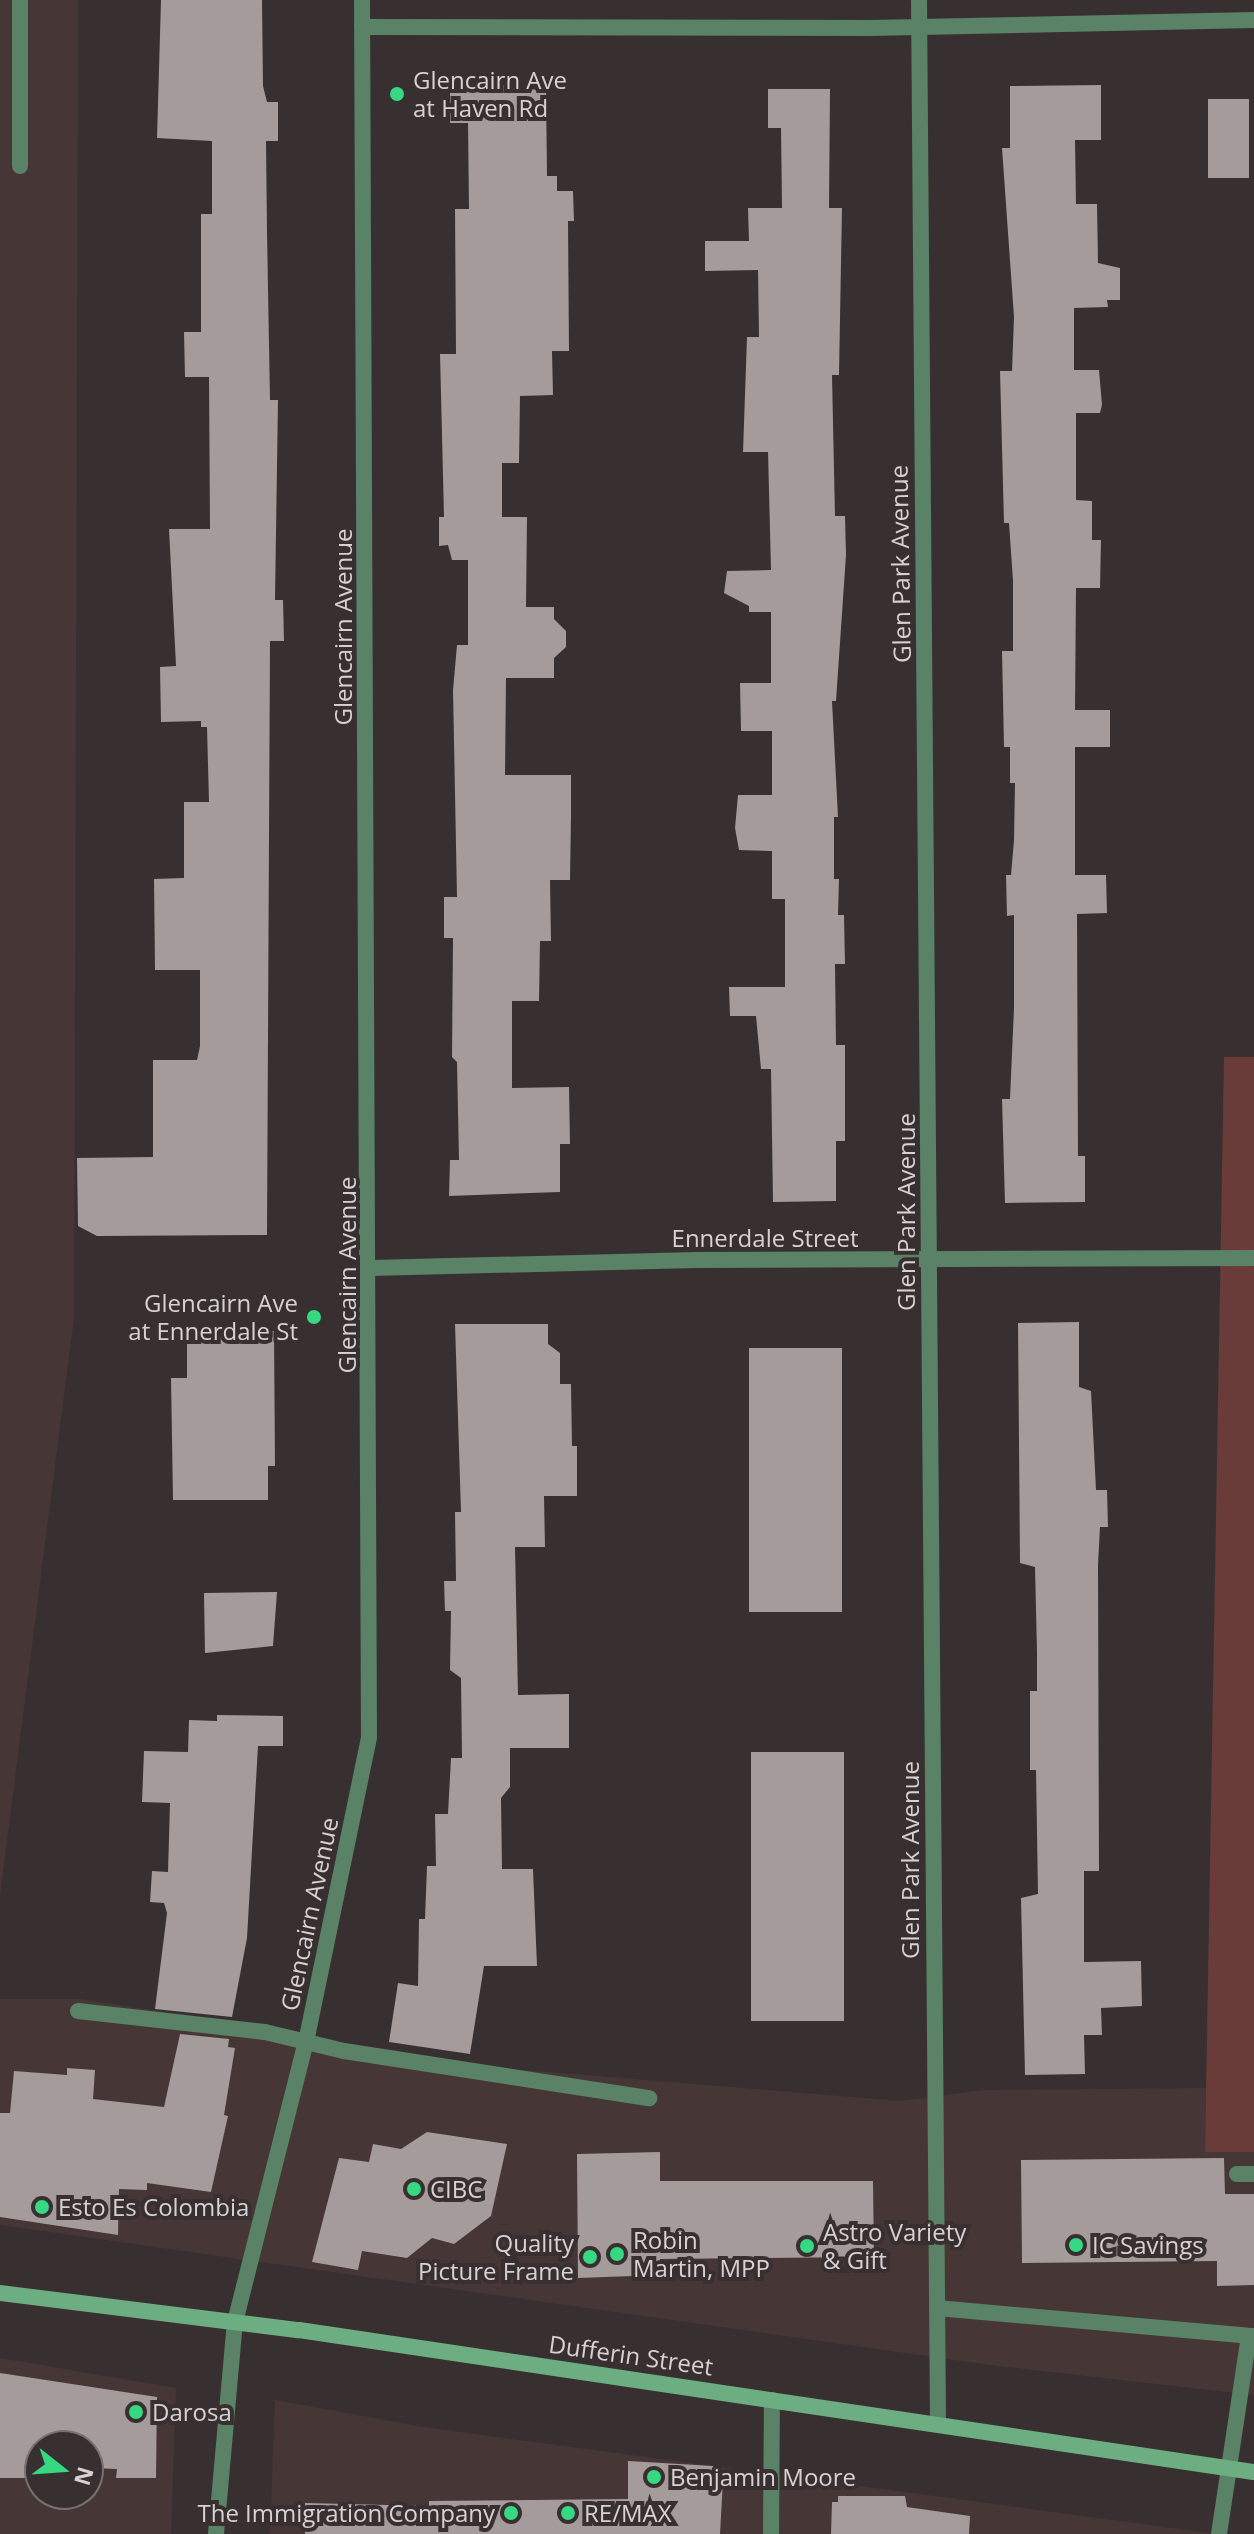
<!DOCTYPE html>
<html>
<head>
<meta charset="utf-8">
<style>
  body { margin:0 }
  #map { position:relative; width:1254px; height:2534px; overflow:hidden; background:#383030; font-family:"Open Sans",sans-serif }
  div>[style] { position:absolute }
  .built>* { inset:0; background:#463736 }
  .green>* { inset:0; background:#693c3a }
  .building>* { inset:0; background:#a49b9a; transform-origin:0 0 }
  .service>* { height:16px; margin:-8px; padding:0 8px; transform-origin:8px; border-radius:8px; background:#598266 }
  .minor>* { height:16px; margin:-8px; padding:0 8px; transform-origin:8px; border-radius:8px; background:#598266 }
  .tertiary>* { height:16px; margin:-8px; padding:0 8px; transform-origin:8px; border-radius:8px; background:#598266 }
  .secondary>* { height:16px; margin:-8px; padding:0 8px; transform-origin:8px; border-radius:8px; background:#6cae82 }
  .dots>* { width:22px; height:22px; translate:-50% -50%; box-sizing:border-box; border:4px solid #383030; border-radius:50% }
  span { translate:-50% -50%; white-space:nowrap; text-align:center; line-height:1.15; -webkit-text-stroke:8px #383030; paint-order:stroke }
  .poi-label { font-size:24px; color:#d7d2d1 }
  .left { translate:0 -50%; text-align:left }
  .right { translate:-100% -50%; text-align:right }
  .street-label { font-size:24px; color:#d7d2d1 }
  .north { position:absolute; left:24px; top:2430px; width:80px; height:80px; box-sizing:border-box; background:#383030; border:2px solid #787170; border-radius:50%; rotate:107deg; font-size:22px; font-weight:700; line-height:32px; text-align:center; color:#d7d2d1 }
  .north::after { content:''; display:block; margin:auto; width:28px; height:36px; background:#36d881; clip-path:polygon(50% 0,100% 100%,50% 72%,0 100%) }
</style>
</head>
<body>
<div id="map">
  <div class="built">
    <i style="clip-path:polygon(0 0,78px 0,74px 1317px,0 1895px)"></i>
    <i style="clip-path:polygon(0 1999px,80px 1999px,250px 2025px,439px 2063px,900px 2101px,984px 2090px,1206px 2088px,1205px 2152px,1254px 2152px,1254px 2395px,990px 2365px,0 2225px)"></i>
    <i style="clip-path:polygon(evenodd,0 2358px,176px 2388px,171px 2534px,0 2534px,0 2358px,40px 2446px,88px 2446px,88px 2494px,40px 2494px,40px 2446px)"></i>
    <i style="clip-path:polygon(275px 2400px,423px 2427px,1216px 2534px,270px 2534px)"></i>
  </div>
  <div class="green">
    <i style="clip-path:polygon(1224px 1057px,1254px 1057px,1254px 2152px,1205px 2152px)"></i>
  </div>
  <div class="building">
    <i style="clip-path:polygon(161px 0,262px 0,263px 86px,267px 102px,278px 102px,278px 141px,266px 141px,267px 232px,270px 400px,278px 400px,275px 600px,283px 600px,284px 641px,270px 641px,267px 1235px,97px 1236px,78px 1226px,77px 1158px,153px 1157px,153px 1060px,197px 1060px,200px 1046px,200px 970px,155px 970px,154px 879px,184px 878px,184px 802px,209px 802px,207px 727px,201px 727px,201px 721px,161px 722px,160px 667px,176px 666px,169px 529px,210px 529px,209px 377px,185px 377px,184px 332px,201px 332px,201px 214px,212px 214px,212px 141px,157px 138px)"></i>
    <i style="clip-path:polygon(517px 85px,517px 90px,546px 89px,547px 176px,557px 176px,557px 191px,573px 191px,574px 221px,568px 221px,569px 351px,552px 351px,553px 395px,520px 396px,519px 463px,502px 463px,502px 517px,527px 517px,526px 607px,554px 607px,554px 619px,566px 631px,566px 647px,554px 658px,554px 678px,506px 678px,505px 775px,571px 775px,571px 816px,570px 880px,550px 880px,551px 941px,540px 941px,539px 1001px,512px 1001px,512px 1088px,569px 1087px,570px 1144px,560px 1144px,560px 1192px,449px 1196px,450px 1160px,459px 1160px,457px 1062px,452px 1057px,453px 938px,444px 938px,444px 897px,457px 897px,453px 690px,457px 645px,468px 645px,468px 560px,452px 560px,448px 545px,439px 546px,439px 517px,444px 517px,440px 354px,456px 354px,455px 209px,469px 209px,468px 123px,450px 123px,450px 86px)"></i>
    <i style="clip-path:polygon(1101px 85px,1101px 140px,1075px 140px,1076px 204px,1097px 204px,1098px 263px,1120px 268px,1120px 300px,1107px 300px,1108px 307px,1074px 308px,1074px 370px,1099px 370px,1102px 405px,1100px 413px,1076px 413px,1076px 500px,1092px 501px,1092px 540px,1101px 540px,1100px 588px,1076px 588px,1075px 710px,1110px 710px,1110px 747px,1075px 747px,1075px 875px,1106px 875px,1107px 913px,1077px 914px,1078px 1156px,1085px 1156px,1085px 1202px,1005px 1203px,1002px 1099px,1010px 1099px,1014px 1008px,1014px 915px,1007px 916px,1006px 875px,1011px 875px,1014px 840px,1015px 783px,1010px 783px,1010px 747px,1004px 747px,1002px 651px,1013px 651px,1013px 581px,1009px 523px,1004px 523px,1000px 371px,1012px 371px,1014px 317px,1002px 148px,1010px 148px,1010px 86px)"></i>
    <i style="clip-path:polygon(768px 89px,830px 89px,829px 208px,842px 208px,839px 375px,832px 375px,835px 516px,845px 516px,846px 555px,836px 701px,832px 701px,838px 817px,834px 817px,834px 879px,839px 879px,838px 915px,844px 915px,845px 964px,835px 964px,836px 1045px,845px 1045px,845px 1141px,836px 1141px,836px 1201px,773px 1202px,771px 1069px,761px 1069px,756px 1016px,730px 1016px,729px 987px,785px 987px,785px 899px,772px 899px,772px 851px,739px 850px,735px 828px,738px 795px,772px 795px,772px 731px,741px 731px,740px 683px,771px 683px,771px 612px,749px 612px,749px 606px,724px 593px,727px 571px,771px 570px,768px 452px,743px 452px,747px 337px,759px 337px,758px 270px,705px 271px,705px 241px,749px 241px,748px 208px,782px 208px,781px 128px,768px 128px)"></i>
    <i style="left:1249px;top:99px;width:79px;height:41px;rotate:90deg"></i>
    <i style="clip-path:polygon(1079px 1322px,1079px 1387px,1091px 1391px,1096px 1490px,1107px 1490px,1108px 1527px,1100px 1527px,1098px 1565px,1099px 1871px,1084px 1871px,1084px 1962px,1141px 1961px,1142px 2006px,1101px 2008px,1102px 2035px,1084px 2035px,1085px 2074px,1025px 2075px,1021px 1898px,1038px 1894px,1036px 1770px,1030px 1770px,1030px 1691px,1037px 1691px,1037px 1652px,1035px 1567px,1020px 1563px,1018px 1323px)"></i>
    <i style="clip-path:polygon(455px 1324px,548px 1324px,548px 1344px,560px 1353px,560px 1384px,571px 1384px,572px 1446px,577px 1446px,577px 1496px,544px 1496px,545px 1547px,515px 1547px,518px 1695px,569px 1694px,569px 1748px,510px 1748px,510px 1787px,501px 1798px,502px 1869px,533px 1869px,537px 1966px,484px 1966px,470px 2054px,389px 2042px,398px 1983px,418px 1986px,419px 1919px,425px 1919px,427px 1866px,436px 1866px,435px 1814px,448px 1814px,451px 1758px,462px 1758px,461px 1678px,450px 1670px,451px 1611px,445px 1611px,444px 1581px,456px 1581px,455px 1512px,461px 1512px)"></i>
    <i style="clip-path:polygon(274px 1331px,275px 1466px,268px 1466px,268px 1500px,173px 1500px,171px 1378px,187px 1378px,187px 1332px)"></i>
    <i style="left:842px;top:1348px;width:264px;height:93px;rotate:90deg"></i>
    <i style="clip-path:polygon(277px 1592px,273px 1646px,205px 1653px,204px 1593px)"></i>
    <i style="clip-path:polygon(217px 1715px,283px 1716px,283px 1746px,258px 1746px,247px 1938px,232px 2017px,155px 2009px,167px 1913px,164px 1903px,150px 1902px,152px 1871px,168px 1872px,170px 1803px,142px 1802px,144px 1751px,188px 1752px,189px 1720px,217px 1721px)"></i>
    <i style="left:844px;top:1752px;width:269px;height:93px;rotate:90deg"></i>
    <i style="clip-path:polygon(180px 2034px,229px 2039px,228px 2047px,235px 2048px,224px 2115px,228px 2116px,211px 2192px,147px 2183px,147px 2190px,119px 2189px,118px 2235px,0 2217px,0 2113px,10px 2113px,14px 2071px,67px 2075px,67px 2068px,95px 2070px,93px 2099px,164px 2107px)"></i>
    <i style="clip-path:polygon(427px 2132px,507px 2144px,491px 2216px,454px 2244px,432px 2238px,407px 2258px,362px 2251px,358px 2270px,312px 2262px,339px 2158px,369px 2162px,373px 2144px,401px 2149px)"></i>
    <i style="clip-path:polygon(660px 2152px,660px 2181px,873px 2181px,874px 2257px,660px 2259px,660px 2275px,578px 2278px,577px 2154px)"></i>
    <i style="clip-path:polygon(1224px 2158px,1225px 2194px,1254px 2194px,1254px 2285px,1217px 2286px,1217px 2261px,1022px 2263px,1021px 2160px)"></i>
    <i style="clip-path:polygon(0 2373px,157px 2397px,156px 2478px,116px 2478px,117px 2469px,88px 2468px,88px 2446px,40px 2446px,40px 2478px,0 2478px)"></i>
    <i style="clip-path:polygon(628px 2461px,713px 2466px,723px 2480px,720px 2534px,305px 2534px,305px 2503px,429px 2506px,429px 2501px,628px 2499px)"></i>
    <i style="clip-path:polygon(838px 2496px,905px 2496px,907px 2507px,970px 2516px,969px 2534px,831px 2534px,832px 2502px,838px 2502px)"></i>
  </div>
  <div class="service">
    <i style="left:20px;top:0;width:166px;rotate:90deg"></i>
    <i style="left:78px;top:2011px;width:188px;rotate:6.4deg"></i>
    <i style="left:265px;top:2032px;width:81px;rotate:13.5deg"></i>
    <i style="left:344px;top:2051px;width:309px;rotate:8.8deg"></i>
    <i style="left:1237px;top:2174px;width:17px"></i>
    <i style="left:937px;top:2308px;width:313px;rotate:5.1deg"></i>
    <i style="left:1219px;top:2534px;width:200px;rotate:-81.4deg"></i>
    <i style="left:1249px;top:2336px;width:5px"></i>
  </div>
  <div class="minor">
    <i style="left:919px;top:0;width:2424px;rotate:89.55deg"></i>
    <i style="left:362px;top:27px;width:507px;rotate:0.11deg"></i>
    <i style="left:869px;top:28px;width:385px;rotate:-1.2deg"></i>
    <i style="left:371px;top:1268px;width:325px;rotate:-1.4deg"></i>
    <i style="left:696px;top:1260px;width:558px;rotate:-0.21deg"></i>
    <i style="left:771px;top:2534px;width:134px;rotate:-89.6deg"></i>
  </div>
  <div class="tertiary">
    <i style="left:216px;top:2534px;width:213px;rotate:-84.9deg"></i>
    <i style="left:235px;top:2322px;width:289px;rotate:-75.8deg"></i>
    <i style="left:306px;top:2042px;width:311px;rotate:-78.3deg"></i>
    <i style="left:369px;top:1737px;width:1737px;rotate:-90.23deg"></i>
  </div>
  <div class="secondary">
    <i style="left:0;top:2293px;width:301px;rotate:7.1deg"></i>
    <i style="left:299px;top:2330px;width:965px;rotate:8.46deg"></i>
  </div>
  <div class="dots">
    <i style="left:397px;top:94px;background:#36d881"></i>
    <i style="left:314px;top:1317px;background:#36d881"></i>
    <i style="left:414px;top:2189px;background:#36d881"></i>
    <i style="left:42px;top:2207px;background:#36d881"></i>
    <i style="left:1076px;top:2245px;background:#36d881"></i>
    <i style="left:807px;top:2246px;background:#36d881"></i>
    <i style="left:617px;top:2254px;background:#36d881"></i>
    <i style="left:590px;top:2257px;background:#36d881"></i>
    <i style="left:136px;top:2412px;background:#36d881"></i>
    <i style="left:654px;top:2477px;background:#36d881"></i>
    <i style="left:511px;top:2513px;background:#36d881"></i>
    <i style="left:568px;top:2513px;background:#36d881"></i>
  </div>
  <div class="poi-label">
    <span class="left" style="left:413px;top:94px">Glencairn Ave<br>at Haven Rd</span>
    <span class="right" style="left:298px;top:1317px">Glencairn Ave<br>at Ennerdale St</span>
    <span class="left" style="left:430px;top:2189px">CIBC</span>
    <span class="left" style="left:58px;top:2207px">Esto Es Colombia</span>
    <span class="left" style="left:823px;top:2246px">Astro Variety<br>&amp; Gift</span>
    <span class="left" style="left:633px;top:2254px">Robin<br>Martin, MPP</span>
    <span class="right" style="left:574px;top:2257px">Quality<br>Picture Frame</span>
    <span class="left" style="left:1092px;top:2245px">IC Savings</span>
    <span class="left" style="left:152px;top:2412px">Darosa</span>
    <span class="left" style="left:670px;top:2477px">Benjamin Moore</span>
    <span class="right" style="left:495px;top:2513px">The Immigration Company</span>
    <span class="left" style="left:584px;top:2513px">RE/MAX</span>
  </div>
  <div class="street-label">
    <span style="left:900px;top:564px;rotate:-91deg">Glen Park Avenue</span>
    <span style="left:343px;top:627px;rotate:-90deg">Glencairn Avenue</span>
    <span style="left:906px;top:1212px;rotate:-90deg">Glen Park Avenue</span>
    <span style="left:765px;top:1238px">Ennerdale Street</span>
    <span style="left:347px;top:1275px;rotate:-90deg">Glencairn Avenue</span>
    <span style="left:910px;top:1860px;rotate:-90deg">Glen Park Avenue</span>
    <span style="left:309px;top:1914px;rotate:-78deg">Glencairn Avenue</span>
    <span style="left:631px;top:2355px;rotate:8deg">Dufferin Street</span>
  </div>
  <div class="north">N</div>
</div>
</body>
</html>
